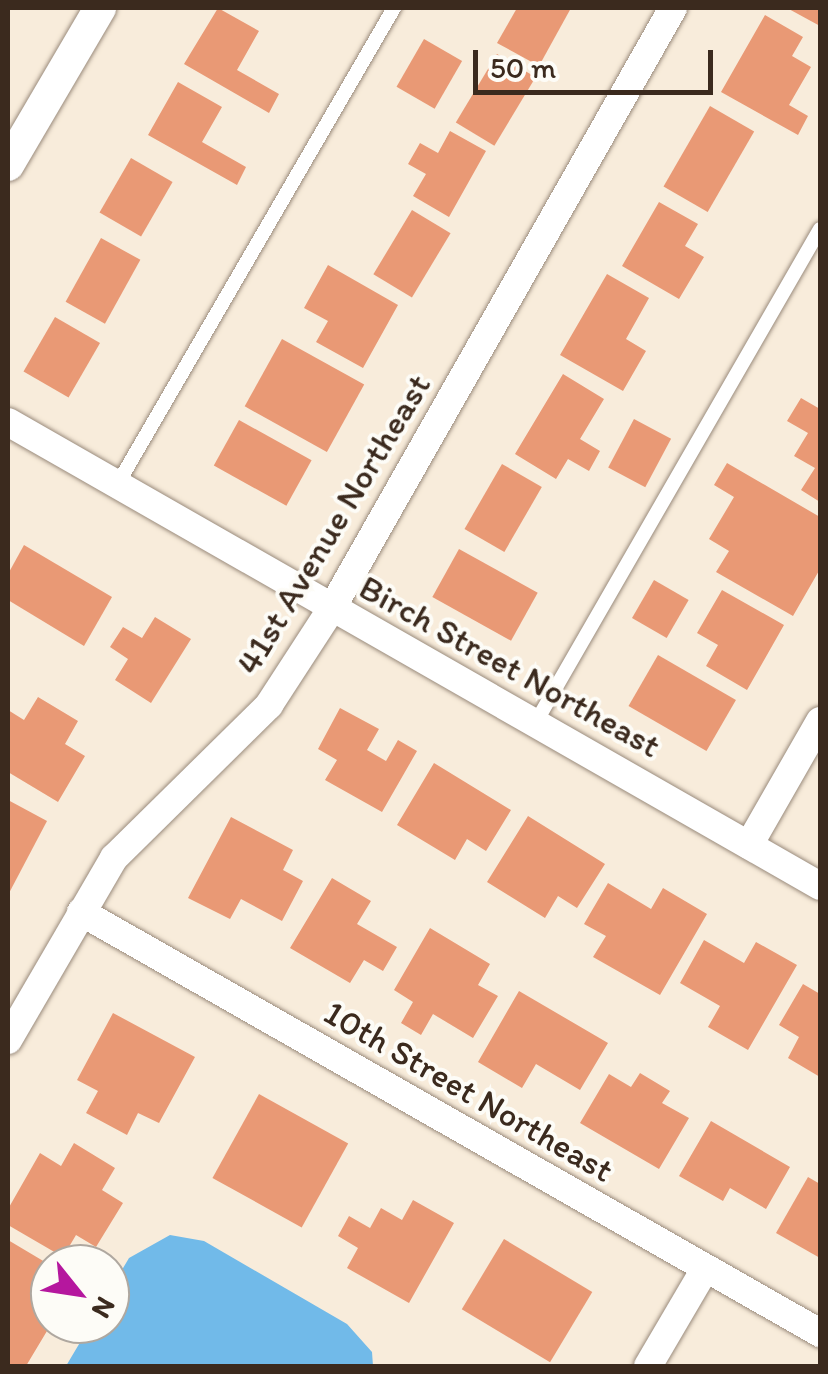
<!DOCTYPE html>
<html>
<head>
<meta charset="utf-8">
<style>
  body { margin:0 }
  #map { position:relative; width:828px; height:1374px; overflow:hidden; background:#f8ecdb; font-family:Itim,sans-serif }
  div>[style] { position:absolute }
  .water>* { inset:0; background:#71bae9 }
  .building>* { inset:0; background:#e99975; transform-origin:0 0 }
  .roads { filter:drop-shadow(0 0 2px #9a8b7c) drop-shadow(0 0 2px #9a8b7c) }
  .service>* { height:14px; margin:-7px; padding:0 7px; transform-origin:7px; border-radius:7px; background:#fff }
  .minor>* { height:28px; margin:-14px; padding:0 14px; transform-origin:14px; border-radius:14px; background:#fff }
  .tertiary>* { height:32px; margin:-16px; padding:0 16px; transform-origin:16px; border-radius:16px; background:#fff }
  span { translate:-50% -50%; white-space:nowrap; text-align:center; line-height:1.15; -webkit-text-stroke:8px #fdfcf7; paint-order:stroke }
  .street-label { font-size:35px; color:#3b2a1e }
  .frame { position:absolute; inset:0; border:10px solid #3b2a1e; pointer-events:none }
  .north { position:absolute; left:30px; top:1244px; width:100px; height:100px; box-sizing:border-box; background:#fdfcf7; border:2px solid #afa8a0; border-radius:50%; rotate:120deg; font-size:28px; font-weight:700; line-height:40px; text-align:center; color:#3b2a1e }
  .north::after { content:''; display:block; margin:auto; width:35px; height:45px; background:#b5179e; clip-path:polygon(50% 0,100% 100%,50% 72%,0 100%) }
  .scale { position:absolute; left:473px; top:50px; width:240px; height:45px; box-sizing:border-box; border:5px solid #3b2a1e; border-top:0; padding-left:12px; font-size:30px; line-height:35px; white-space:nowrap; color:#3b2a1e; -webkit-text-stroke:8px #fdfcf7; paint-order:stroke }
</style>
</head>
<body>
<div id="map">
  <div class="water">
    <i style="clip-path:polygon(170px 1235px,204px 1241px,347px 1324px,372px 1352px,373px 1366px,66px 1366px,91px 1324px,110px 1324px,110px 1290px,129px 1258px)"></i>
  </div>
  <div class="building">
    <i style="clip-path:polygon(218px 8px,259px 31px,237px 70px,279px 94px,269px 113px,184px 64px)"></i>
    <i style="clip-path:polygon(517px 8px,571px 8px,539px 66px,497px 43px)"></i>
    <i style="clip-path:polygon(787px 8px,820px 8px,820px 26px)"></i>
    <i style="clip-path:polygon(765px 15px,803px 37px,792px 56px,811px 67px,789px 105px,808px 116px,798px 135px,721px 92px)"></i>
    <i style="left:424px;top:39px;width:44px;height:55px;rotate:30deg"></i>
    <i style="left:497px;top:54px;width:45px;height:80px;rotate:31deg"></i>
    <i style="clip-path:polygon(178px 82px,222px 107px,202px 142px,246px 167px,237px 185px,148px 135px)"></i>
    <i style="left:710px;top:106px;width:51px;height:93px;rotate:30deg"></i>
    <i style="clip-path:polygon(450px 131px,486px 151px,449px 217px,413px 196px,426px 174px,408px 164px,420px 143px,438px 153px)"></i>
    <i style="left:131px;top:158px;width:48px;height:63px;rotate:30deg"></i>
    <i style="clip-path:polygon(659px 202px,698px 224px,685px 246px,704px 257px,679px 299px,622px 266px)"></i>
    <i style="left:412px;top:210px;width:45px;height:75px;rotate:31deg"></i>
    <i style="left:101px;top:238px;width:45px;height:73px;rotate:29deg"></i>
    <i style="clip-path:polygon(328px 265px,398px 305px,363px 368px,316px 342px,328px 321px,304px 308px)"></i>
    <i style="clip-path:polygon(607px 274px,649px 298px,626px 339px,646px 351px,623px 391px,560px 355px)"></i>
    <i style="left:55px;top:317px;width:52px;height:63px;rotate:30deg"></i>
    <i style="left:282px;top:339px;width:94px;height:77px;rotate:29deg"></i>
    <i style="clip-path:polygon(563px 374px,604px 399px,580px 439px,600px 451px,589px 471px,568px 459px,556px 479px,515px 454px)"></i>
    <i style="clip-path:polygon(801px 398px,820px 409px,820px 502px,801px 490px,815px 468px,794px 456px,808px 433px,787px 421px)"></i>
    <i style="left:634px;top:419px;width:42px;height:55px;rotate:28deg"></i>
    <i style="left:239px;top:420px;width:83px;height:52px;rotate:29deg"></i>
    <i style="clip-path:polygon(727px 463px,820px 517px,820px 569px,793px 616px,716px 572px,729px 551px,709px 539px,734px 497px,714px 485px)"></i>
    <i style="left:502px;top:464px;width:46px;height:75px;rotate:30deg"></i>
    <i style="clip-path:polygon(24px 545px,112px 597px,84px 646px,8px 600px,8px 574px)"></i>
    <i style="left:459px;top:549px;width:90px;height:55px;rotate:29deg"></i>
    <i style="left:654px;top:580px;width:40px;height:44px;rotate:30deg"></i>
    <i style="clip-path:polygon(722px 590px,784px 625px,747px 690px,706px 666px,718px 645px,697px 633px)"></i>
    <i style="clip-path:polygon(155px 617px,191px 639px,151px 703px,115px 680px,128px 659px,110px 647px,123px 627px,142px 638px)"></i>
    <i style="left:658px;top:655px;width:90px;height:59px;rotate:30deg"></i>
    <i style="clip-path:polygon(38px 697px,78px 721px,65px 744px,85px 756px,58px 802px,8px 772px,8px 710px,24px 720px)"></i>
    <i style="clip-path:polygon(340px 708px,379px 729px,367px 750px,386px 761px,398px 740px,417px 751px,382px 812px,325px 780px,337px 760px,318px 749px)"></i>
    <i style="clip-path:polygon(434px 763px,511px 810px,486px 851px,467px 839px,455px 860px,397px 825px)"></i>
    <i style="clip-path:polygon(8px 800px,47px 821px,8px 895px)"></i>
    <i style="clip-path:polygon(528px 816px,605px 864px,577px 908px,558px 896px,545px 918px,487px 882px)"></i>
    <i style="clip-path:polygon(231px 817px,293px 850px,283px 870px,303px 881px,282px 921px,241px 899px,230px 919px,188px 898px)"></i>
    <i style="clip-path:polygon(332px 878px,371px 901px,357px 924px,397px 947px,383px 971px,364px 960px,350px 983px,290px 948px)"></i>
    <i style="clip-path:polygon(608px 883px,651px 909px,663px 888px,707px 914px,660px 995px,593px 957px,606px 936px,584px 924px)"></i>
    <i style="clip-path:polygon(430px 928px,490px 964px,478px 985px,498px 996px,473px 1038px,433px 1014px,421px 1035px,401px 1023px,413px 1002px,394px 990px)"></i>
    <i style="clip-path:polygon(704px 940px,744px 963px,756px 942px,797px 965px,748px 1050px,708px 1027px,720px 1006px,680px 983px)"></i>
    <i style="clip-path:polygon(803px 984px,820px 994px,820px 1077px,788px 1058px,799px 1037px,779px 1025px)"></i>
    <i style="clip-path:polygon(519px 991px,608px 1043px,580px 1090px,536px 1064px,522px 1088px,478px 1062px)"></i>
    <i style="clip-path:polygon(113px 1013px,195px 1057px,159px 1123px,138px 1113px,127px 1135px,86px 1113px,98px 1091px,77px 1080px)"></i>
    <i style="clip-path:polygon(640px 1073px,670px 1091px,662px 1103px,689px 1118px,659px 1169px,580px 1123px,609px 1074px,631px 1087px)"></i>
    <i style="left:259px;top:1094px;width:102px;height:96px;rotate:29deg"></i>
    <i style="clip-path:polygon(711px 1121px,790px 1167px,766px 1209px,730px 1188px,723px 1201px,679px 1176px)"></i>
    <i style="clip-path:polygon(74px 1143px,115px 1168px,102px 1190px,123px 1203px,96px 1247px,76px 1235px,63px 1257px,8px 1225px,8px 1209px,40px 1153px,61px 1166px)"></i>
    <i style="clip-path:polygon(808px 1177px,820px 1184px,820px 1258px,776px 1233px)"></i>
    <i style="clip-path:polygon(413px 1200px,454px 1223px,409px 1303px,347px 1268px,358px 1248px,338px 1236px,349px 1216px,370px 1228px,381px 1208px,402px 1220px)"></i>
    <i style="left:504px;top:1239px;width:103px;height:82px;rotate:31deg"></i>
    <i style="clip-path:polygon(8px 1240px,50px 1265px,44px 1288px,50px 1292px,50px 1326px,26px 1366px,8px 1366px)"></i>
  </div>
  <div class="roads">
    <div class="service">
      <i style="left:117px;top:485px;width:552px;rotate:-59.86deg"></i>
      <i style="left:536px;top:722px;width:569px;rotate:-60.06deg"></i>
    </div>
    <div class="minor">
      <i style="left:8px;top:422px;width:935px;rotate:29.74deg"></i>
      <i style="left:749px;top:845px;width:143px;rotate:-60.2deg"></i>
      <i style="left:81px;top:912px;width:851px;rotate:29.67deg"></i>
      <i style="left:8px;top:1040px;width:211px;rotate:-59.8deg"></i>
      <i style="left:114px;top:858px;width:218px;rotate:-44.6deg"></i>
      <i style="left:269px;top:705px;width:116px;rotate:-57deg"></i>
      <i style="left:332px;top:608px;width:690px;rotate:-60.39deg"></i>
      <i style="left:648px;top:1366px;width:113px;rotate:-59.6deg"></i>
    </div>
    <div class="tertiary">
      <i style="left:8px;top:165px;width:182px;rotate:-59.6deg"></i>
    </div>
  </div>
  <div class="street-label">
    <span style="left:333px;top:524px;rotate:-59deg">41st Avenue Northeast</span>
    <span style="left:510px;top:666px;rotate:29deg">Birch Street Northeast</span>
    <span style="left:469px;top:1091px;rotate:30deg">10th Street Northeast</span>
  </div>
  <div class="frame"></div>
  <div class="north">N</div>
  <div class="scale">50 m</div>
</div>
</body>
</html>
